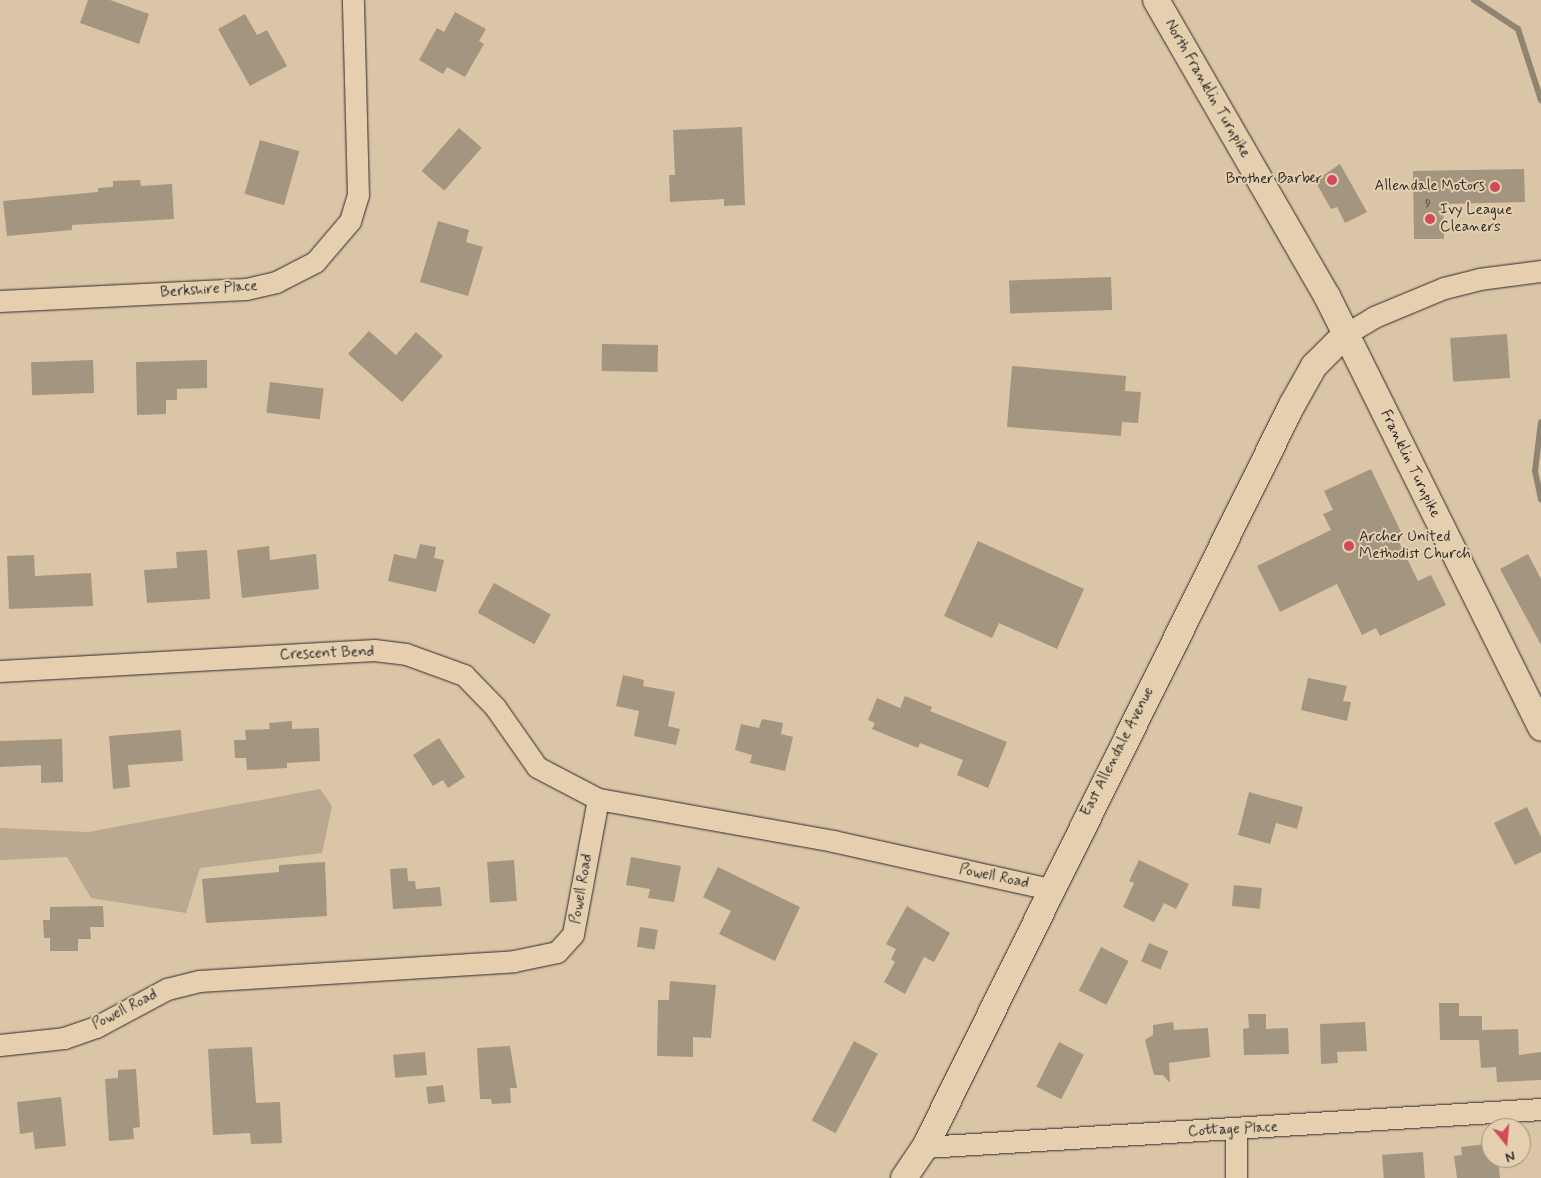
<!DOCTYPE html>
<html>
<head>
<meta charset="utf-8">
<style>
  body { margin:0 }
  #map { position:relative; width:1541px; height:1178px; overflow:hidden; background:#dac5a7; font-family:Mynerve,sans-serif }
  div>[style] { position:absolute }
  .green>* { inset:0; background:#baa990 }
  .stream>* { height:6px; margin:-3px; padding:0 3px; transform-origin:3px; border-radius:3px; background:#8f8472 }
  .building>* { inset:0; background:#a49580; transform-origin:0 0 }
  .roads { filter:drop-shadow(0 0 1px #2b2b2b) drop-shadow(0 0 1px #2b2b2b) }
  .minor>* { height:21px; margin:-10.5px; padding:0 10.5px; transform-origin:10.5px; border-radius:10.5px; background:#e5cfaf }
  .major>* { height:26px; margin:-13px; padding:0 13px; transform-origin:13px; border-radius:13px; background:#e5cfaf }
  .dots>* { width:14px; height:14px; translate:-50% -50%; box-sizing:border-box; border:2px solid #e5cfaf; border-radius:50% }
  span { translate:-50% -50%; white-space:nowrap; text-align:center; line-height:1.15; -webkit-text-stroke:4px #e5cfaf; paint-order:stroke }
  .number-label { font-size:12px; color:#494640 }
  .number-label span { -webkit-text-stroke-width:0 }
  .street-label { font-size:15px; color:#2b2b2b }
  .poi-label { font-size:15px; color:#2b2b2b }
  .right { translate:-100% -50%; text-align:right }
  .left { translate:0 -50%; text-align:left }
  .north { position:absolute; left:1481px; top:1118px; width:50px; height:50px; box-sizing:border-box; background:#e5cfaf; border:1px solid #9b8d7a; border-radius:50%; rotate:163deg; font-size:14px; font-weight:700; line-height:20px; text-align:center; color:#2b2b2b }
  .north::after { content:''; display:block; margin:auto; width:18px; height:22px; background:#d1495b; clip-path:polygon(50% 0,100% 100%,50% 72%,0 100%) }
</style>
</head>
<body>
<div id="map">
  <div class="green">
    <i style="clip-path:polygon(320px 789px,332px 806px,322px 853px,200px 868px,186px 913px,91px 898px,67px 857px,0 860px,0 828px,88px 832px)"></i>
  </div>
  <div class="stream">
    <i style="left:1474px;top:0;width:53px;rotate:33.4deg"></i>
    <i style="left:1518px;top:29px;width:75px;rotate:72.1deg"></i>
    <i style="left:1541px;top:422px;width:49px;rotate:97deg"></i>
    <i style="left:1535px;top:471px;width:29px;rotate:78deg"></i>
  </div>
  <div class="building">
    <i style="clip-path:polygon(88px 0,110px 0,149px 14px,139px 44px,80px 23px)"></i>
    <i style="clip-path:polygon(455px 12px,486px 29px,479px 41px,484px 44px,465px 77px,447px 67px,443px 74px,419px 60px,437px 28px,444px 32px)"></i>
    <i style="clip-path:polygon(245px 14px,257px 35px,267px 30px,287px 66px,250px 86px,218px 29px)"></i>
    <i style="clip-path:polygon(742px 127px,745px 205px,724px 206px,724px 199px,670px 202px,669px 175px,675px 175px,673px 130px)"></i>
    <i style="left:459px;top:128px;width:30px;height:57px;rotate:41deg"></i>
    <i style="left:260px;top:140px;width:41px;height:56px;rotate:16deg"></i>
    <i style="clip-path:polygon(1340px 164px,1367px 212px,1345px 223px,1337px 207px,1331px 209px,1315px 181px)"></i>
    <i style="clip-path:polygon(1524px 169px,1525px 202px,1443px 204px,1444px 239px,1414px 239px,1413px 171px)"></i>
    <i style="clip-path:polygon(140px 180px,141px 186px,172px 184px,174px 219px,72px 225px,72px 230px,7px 236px,3px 201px,98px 192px,98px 188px,113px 187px,113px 181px)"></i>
    <i style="clip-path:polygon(438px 221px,469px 230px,466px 242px,483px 247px,468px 296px,420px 282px)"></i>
    <i style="left:1111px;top:277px;width:33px;height:102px;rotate:88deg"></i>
    <i style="clip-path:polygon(369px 331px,396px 355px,416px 332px,443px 356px,402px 402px,348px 354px)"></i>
    <i style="left:1507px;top:334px;width:44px;height:57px;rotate:86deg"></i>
    <i style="left:602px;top:344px;width:56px;height:27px;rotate:1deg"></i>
    <i style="left:93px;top:360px;width:33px;height:62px;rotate:88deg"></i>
    <i style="clip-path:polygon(207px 360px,207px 388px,177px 389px,177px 400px,166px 400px,166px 414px,137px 415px,136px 362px)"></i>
    <i style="clip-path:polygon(1012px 366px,1126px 376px,1125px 391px,1141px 392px,1138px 423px,1122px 422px,1121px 436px,1007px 427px)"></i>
    <i style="left:270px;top:382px;width:54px;height:31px;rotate:7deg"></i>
    <i style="clip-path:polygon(1371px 469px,1401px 532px,1395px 534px,1418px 581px,1431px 575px,1446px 605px,1380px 636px,1376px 628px,1362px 635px,1337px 584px,1280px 612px,1257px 566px,1331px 530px,1323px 514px,1333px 510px,1324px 491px)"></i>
    <i style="clip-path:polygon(978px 541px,1084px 589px,1057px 649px,999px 623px,992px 638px,944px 616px)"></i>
    <i style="clip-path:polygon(420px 544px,436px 547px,434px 558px,444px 560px,436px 592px,388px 581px,394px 554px,416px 559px)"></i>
    <i style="clip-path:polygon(269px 546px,270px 560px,316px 554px,319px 589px,242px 598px,237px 550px)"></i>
    <i style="clip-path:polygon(207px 550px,210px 599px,147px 603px,144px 570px,177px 568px,176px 552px)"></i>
    <i style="clip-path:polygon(1528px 554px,1541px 579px,1541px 645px,1500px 569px)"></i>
    <i style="clip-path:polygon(34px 555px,35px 576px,91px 573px,93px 606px,9px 609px,7px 556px)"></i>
    <i style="left:494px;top:583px;width:65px;height:34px;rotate:29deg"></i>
    <i style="clip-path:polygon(623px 675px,644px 680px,643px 686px,675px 692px,668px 726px,680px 729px,676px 745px,634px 736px,639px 711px,616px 706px)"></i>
    <i style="clip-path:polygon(1308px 678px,1347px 686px,1343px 701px,1351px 702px,1347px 721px,1301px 710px)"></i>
    <i style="clip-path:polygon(905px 696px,932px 707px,930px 711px,1007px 742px,988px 788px,957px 775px,963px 760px,920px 743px,918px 748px,872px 729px,875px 723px,868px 720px,877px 698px,900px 708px)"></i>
    <i style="clip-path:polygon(762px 719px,783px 723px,781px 734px,793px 737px,785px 771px,750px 763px,752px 755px,735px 750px,741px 724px,759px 728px)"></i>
    <i style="clip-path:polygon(292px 721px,292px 729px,319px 728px,320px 761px,287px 763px,287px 768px,247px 770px,246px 758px,235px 758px,234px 740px,246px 740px,245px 730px,270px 729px,269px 723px)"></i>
    <i style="clip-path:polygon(181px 730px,183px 761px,128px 765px,130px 787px,113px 789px,109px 736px)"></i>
    <i style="clip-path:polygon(439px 738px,465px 777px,448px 788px,443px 780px,433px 786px,413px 755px)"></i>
    <i style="clip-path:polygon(62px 739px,63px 782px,41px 783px,41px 765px,0 767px,0 741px)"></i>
    <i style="clip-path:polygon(1249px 792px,1303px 807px,1297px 829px,1276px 823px,1270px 844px,1238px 835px)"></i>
    <i style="clip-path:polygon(1527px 807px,1541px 837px,1541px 852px,1515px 865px,1494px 823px)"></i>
    <i style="clip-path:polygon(631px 857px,681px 866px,674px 902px,648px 898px,650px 889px,626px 885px)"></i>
    <i style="left:514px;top:860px;width:41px;height:27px;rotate:86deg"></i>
    <i style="clip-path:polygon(1139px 860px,1189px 884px,1176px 909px,1164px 903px,1154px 922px,1123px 907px,1134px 883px,1129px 881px)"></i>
    <i style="clip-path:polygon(325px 862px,327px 916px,206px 923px,202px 879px,279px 872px,279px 865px)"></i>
    <i style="clip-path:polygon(718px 867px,800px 907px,775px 961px,719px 934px,731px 911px,703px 897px)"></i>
    <i style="clip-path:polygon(407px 868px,408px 881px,415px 881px,416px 889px,440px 887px,442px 906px,393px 909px,390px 869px)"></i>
    <i style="left:1234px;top:885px;width:28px;height:21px;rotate:6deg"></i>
    <i style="clip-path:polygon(103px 906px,104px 927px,90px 927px,91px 939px,78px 939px,78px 951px,50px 951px,50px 938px,44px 938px,43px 920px,50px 920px,50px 907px)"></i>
    <i style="clip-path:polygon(907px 906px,950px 933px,934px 962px,924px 957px,905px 994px,884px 982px,895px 962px,891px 959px,896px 949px,886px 944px)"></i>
    <i style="left:640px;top:927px;width:18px;height:20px;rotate:9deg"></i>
    <i style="left:1149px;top:943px;width:21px;height:20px;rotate:23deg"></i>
    <i style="left:1101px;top:947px;width:31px;height:49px;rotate:27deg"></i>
    <i style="clip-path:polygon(670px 981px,716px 985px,711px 1038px,693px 1037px,693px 1057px,657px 1056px,658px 1000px,669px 1000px)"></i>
    <i style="clip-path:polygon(1439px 1003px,1459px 1003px,1459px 1016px,1482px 1016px,1482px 1030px,1518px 1029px,1519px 1055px,1541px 1052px,1541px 1080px,1497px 1082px,1496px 1067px,1481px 1068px,1479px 1040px,1440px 1040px)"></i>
    <i style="clip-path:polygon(1248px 1014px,1266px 1014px,1266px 1029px,1288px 1028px,1289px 1054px,1244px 1055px,1243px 1029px,1249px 1028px)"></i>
    <i style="clip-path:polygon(1173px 1022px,1174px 1030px,1208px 1028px,1210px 1057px,1169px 1063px,1170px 1083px,1163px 1075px,1154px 1075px,1145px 1040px,1153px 1035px,1153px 1025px)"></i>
    <i style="clip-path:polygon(1365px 1022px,1367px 1051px,1337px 1052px,1338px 1063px,1321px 1064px,1320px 1024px)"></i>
    <i style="left:854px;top:1041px;width:27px;height:90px;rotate:28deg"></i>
    <i style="left:1059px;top:1042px;width:28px;height:50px;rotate:27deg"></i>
    <i style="clip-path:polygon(510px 1046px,517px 1088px,510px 1088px,511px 1103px,492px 1104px,491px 1099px,480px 1099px,477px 1048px)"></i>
    <i style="clip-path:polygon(252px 1047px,256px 1103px,280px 1102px,282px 1143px,251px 1144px,250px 1133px,213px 1135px,208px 1049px)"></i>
    <i style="left:425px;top:1052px;width:23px;height:32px;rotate:85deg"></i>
    <i style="clip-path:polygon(136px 1069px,140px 1127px,133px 1128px,134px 1139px,109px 1141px,105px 1079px,118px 1078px,118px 1070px)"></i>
    <i style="left:443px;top:1085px;width:17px;height:17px;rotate:83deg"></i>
    <i style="clip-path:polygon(61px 1097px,66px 1146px,35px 1149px,33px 1132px,20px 1134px,17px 1102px)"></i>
    <i style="clip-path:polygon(1486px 1144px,1491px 1158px,1498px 1158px,1500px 1178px,1457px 1178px,1454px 1156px,1462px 1155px,1461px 1147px)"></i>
    <i style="left:1423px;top:1152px;width:26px;height:41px;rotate:86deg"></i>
  </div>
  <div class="roads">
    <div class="minor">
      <i style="left:0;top:301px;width:246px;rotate:-2.8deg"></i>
      <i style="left:246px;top:289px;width:31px;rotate:-13deg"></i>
      <i style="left:276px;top:282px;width:44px;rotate:-27.1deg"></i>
      <i style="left:315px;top:262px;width:54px;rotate:-49.5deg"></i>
      <i style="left:350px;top:221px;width:27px;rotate:-73deg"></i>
      <i style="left:358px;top:195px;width:195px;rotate:-91.5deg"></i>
      <i style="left:1346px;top:334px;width:33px;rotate:-31deg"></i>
      <i style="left:1374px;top:317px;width:76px;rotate:-22.5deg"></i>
      <i style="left:1444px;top:288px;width:36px;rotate:-14deg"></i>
      <i style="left:1479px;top:279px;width:63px;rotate:-7.4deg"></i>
      <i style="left:0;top:671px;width:375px;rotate:-3.2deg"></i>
      <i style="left:374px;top:650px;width:32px;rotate:7deg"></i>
      <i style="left:406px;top:654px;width:62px;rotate:19.9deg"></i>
      <i style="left:464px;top:675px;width:45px;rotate:45.9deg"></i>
      <i style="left:495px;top:707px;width:73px;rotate:55deg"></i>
      <i style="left:537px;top:767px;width:69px;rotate:27.7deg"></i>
      <i style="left:598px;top:799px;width:239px;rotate:10.1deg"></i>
      <i style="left:833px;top:841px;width:222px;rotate:12.5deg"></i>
      <i style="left:0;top:1045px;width:64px;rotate:-6.2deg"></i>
      <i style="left:64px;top:1038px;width:34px;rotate:-19deg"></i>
      <i style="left:96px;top:1027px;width:81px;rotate:-28.2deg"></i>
      <i style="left:167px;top:989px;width:33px;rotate:-14deg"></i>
      <i style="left:199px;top:981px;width:316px;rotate:-3.6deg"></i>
      <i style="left:514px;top:961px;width:44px;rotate:-11.8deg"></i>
      <i style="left:557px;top:952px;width:24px;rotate:-48deg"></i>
      <i style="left:573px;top:934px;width:137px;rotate:-79.5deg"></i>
      <i style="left:925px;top:1147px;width:617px;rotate:-3.53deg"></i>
      <i style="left:1236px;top:1178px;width:48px;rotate:-90deg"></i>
    </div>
    <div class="major">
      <i style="left:1156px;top:0;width:342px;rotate:60deg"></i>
      <i style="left:1327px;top:296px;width:482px;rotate:63.6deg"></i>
      <i style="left:904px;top:1178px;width:37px;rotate:-56deg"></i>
      <i style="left:925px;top:1147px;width:828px;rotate:-63.68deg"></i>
      <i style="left:1292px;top:405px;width:45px;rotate:-60.6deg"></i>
      <i style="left:1314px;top:366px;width:45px;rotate:-45deg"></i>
    </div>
  </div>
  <div class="dots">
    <i style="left:1332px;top:180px;background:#d1495b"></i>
    <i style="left:1495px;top:187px;background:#d1495b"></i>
    <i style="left:1430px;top:219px;background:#d1495b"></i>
    <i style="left:1349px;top:546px;background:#d1495b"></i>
  </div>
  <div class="number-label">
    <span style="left:1428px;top:205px">9</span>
  </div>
  <div class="street-label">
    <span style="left:1207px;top:89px;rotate:60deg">North Franklin Turnpike</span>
    <span style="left:209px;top:290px;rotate:-4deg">Berkshire Place</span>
    <span style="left:1410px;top:464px;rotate:64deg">Franklin Turnpike</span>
    <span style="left:327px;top:654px;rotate:-2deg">Crescent Bend</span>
    <span style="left:1118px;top:752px;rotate:-63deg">East Allendale Avenue</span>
    <span style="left:994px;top:877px;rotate:12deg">Powell Road</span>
    <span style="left:582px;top:889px;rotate:-80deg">Powell Road</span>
    <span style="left:125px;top:1010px;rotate:-27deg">Powell Road</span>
    <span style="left:1233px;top:1130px;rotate:-3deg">Cottage Place</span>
  </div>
  <div class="poi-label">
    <span class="right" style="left:1322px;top:180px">Brother Barber</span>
    <span class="right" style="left:1485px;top:187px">Allendale Motors</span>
    <span class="left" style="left:1440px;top:219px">Ivy League<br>Cleaners</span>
    <span class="left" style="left:1359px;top:546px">Archer United<br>Methodist Church</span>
  </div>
  <div class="north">N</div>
</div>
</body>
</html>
